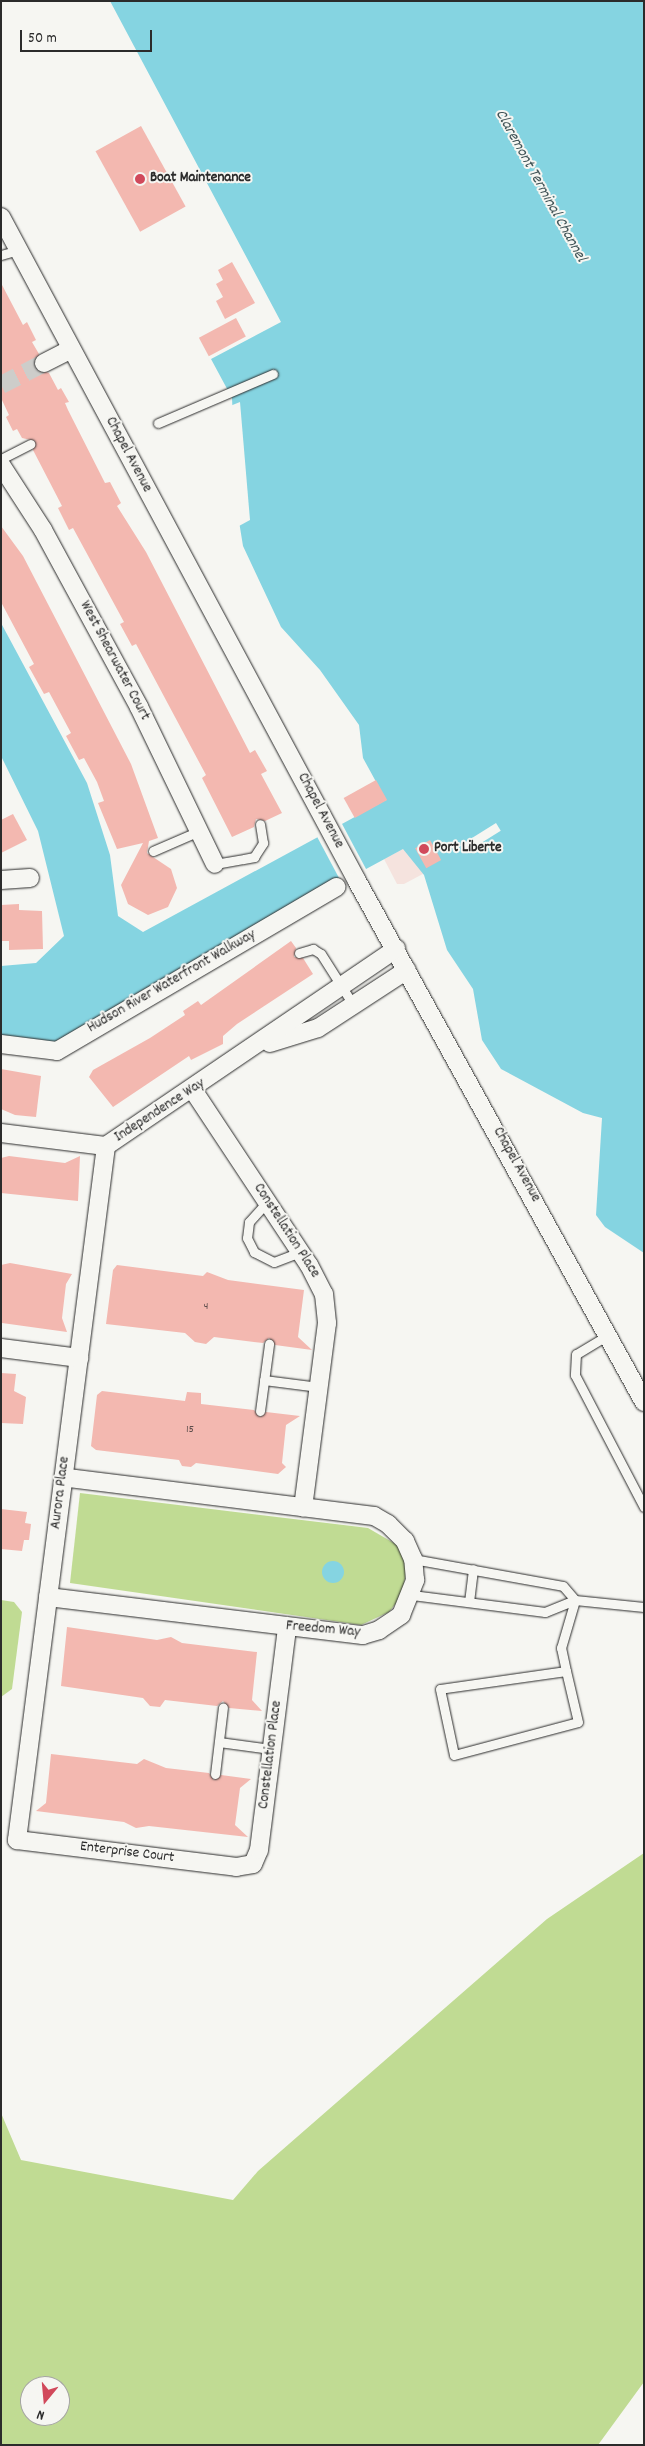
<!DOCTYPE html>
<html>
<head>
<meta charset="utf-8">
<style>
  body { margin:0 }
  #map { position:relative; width:645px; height:2446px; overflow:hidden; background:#f6f6f2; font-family:Dekko,sans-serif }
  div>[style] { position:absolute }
  .built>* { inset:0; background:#f5e3de }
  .green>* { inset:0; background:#c0db93 }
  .water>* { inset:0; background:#85d4e1 }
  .round { border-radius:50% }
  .pier>* { inset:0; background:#f6f6f2; transform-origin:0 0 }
  .building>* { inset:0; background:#f3b8b0; transform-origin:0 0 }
  .street-tunnel>* { height:18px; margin-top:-9px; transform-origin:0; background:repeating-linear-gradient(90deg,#cdcdca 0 18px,transparent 0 27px) }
  .roads { filter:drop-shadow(0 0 1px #2b2b2b) drop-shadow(0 0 1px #2b2b2b) }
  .lane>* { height:9px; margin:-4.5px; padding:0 4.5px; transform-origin:4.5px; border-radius:4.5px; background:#f6f6f2 }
  .street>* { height:18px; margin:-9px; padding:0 9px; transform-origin:9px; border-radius:9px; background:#f6f6f2 }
  .dots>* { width:14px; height:14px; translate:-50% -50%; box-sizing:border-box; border:2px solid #f6f6f2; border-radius:50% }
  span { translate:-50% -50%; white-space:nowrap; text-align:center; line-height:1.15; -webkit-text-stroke:4px #f6f6f2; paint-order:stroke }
  .number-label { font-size:12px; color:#5d4e4c }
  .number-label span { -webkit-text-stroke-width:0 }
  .poi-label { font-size:15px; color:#2b2b2b; font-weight:700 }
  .left { translate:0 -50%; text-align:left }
  .street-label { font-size:15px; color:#2b2b2b }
  .water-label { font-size:16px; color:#425558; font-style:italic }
  .frame { position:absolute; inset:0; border:2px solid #2b2b2b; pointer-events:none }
  .north { position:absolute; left:20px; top:2376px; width:50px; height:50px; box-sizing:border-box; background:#f6f6f2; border:1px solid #a5a5a2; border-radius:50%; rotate:197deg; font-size:14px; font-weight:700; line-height:20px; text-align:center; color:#2b2b2b }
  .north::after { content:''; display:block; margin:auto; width:18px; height:22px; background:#d1495b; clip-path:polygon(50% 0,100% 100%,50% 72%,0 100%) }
  .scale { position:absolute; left:20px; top:30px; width:132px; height:22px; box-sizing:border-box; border:2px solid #2b2b2b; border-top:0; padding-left:6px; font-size:15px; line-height:18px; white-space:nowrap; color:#2b2b2b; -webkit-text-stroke:4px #f6f6f2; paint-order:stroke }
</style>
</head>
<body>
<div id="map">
  <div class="built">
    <i style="clip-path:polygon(427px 836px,464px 852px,404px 884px,397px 884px,384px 859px)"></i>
  </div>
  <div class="green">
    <i style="clip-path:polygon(80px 1493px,368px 1528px,399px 1546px,407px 1569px,401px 1597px,389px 1612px,361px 1625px,70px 1583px)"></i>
    <i style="clip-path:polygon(1px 1600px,14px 1602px,22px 1612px,12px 1689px,1px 1697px)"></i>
    <i style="clip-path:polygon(evenodd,644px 1853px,644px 2382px,598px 2445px,1px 2445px,1px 2113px,21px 2160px,233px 2200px,258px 2171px,547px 1919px,644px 1853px,30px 2386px,60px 2386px,60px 2416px,30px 2416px,30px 2386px)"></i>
  </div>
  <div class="water">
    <i style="clip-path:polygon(110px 1px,644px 1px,644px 1253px,605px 1227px,596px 1215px,602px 1118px,583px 1113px,501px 1069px,482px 1040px,473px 989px,447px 950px,424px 875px,403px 849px,132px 996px,58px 1043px,1px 1036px,1px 966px,36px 963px,64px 936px,38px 831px,1px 756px,1px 623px,87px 783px,110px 855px,118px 916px,143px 932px,386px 800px,363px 758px,359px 725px,320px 670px,281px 627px,243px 546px,237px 509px,232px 398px,211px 359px,281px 322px)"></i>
    <i class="round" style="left:322px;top:1561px;width:22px;height:22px"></i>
  </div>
  <div class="pier">
    <i style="clip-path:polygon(240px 402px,250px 520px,239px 526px,234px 509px,230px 406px)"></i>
    <i style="left:341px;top:822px;width:55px;height:28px;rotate:62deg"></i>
    <i style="left:496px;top:823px;width:9px;height:42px;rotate:58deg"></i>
  </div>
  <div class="building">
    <i style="left:141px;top:126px;width:92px;height:52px;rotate:61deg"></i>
    <i style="clip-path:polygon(232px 262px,255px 303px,225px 319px,216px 301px,223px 297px,216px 284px,223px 280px,218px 270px)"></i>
    <i style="clip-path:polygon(1px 283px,23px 325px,27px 322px,36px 340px,32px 342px,39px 354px,35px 368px,49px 373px,58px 390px,61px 388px,69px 402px,65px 403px,68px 410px,105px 483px,110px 482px,121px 503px,117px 506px,146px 552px,250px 753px,255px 750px,267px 771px,261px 774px,282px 813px,265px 821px,256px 819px,254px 827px,232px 837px,202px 778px,206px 775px,136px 644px,132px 646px,120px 624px,124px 622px,73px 528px,69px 530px,58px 508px,62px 506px,33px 450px,35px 441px,22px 438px,17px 429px,13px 431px,6px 417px,9px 415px,1px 398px)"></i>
    <i style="left:236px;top:318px;width:21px;height:42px;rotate:62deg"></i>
    <i style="clip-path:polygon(1px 526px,23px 556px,131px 764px,158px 838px,149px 841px,147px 853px,171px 869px,177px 888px,168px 907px,148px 915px,128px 904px,121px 885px,143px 843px,117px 849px,98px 803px,104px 801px,97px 782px,84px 758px,79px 760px,66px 736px,71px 733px,49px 692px,44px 694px,29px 667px,34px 664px,1px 602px)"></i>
    <i style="left:376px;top:780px;width:23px;height:37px;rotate:61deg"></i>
    <i style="clip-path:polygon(13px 814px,27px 840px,1px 853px,1px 820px)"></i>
    <i style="left:430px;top:840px;width:23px;height:17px;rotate:61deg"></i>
    <i style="clip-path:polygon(19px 904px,19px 910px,42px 911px,43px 949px,9px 950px,9px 941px,1px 941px,1px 905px)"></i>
    <i style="clip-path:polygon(291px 941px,296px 948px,294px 957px,303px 958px,313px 974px,237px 1024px,223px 1036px,223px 1044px,191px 1060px,189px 1056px,113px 1107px,89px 1077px,93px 1070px,150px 1038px,185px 1015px,183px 1011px,198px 1001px,201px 1005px)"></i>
    <i style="clip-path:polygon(1px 1069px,41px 1076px,36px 1117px,15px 1115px,1px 1109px)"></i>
    <i style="clip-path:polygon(9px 1156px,65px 1163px,80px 1156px,78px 1201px,1px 1193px,1px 1158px)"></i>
    <i style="clip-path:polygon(10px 1263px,72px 1274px,66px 1284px,62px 1318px,67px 1332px,2px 1323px,1px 1265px)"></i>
    <i style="clip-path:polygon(117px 1265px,203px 1276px,207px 1272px,228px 1280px,304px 1290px,298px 1337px,312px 1350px,275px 1345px,269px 1338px,263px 1343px,214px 1337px,206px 1344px,195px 1342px,185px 1333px,106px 1324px,113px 1270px)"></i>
    <i style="clip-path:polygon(1px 1373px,16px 1374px,14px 1391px,26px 1397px,23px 1424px,1px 1423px)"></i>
    <i style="clip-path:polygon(102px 1391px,185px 1401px,187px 1392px,201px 1393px,201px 1404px,254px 1410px,260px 1417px,266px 1412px,300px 1416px,286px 1425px,282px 1463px,286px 1467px,278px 1474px,196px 1463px,191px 1467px,182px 1466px,179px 1460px,96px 1450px,91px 1446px,97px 1395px)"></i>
    <i style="clip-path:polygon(1px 1509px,27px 1512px,25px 1523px,31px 1524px,29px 1540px,24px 1540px,22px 1551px,1px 1549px)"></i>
    <i style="clip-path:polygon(67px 1627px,157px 1640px,171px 1637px,182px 1643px,257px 1652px,252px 1700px,262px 1711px,229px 1708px,223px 1701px,217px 1706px,165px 1700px,160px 1707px,150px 1706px,143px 1698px,61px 1686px)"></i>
    <i style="clip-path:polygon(51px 1754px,137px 1764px,144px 1759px,166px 1768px,209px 1773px,214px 1780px,221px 1775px,251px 1779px,240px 1788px,235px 1825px,248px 1837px,149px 1826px,136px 1828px,124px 1822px,36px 1811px,46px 1803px)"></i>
  </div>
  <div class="street-tunnel">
    <i style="left:1px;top:385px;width:48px;rotate:-27.1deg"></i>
  </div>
  <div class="roads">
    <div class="lane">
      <i style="left:1px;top:255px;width:19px;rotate:-16deg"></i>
      <i style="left:158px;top:423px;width:125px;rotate:-23.1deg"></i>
      <i style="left:1px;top:459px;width:33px;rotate:-27deg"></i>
      <i style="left:153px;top:851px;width:50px;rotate:-23.5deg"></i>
      <i style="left:215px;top:864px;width:40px;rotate:-10deg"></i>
      <i style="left:254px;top:857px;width:17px;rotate:-57deg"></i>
      <i style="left:263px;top:843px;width:19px;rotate:-99deg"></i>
      <i style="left:299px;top:953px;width:15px;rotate:-16deg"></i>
      <i style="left:313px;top:949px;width:9px;rotate:32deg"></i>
      <i style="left:321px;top:954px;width:62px;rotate:57.6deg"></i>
      <i style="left:267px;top:1202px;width:27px;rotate:132deg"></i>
      <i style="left:249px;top:1222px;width:16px;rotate:97deg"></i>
      <i style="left:247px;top:1238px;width:16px;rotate:63deg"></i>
      <i style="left:254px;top:1252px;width:22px;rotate:27deg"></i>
      <i style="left:274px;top:1262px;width:28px;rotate:-21deg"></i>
      <i style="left:608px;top:1335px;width:37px;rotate:149deg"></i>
      <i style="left:576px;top:1354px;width:21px;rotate:93deg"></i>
      <i style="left:575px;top:1375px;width:149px;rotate:62.4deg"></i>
      <i style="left:264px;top:1380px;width:55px;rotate:7.3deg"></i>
      <i style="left:260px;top:1411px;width:68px;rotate:-82.3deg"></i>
      <i style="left:413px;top:1559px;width:152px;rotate:10.2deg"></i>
      <i style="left:563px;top:1586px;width:18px;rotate:49deg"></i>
      <i style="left:412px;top:1595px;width:134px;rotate:7.3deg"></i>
      <i style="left:545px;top:1612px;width:32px;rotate:-22deg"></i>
      <i style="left:575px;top:1600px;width:69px;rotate:5.8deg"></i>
      <i style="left:469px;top:1602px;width:33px;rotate:-83deg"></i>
      <i style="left:566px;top:1671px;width:127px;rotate:171.9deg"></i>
      <i style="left:440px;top:1689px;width:67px;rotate:78deg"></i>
      <i style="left:454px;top:1755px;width:128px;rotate:-14.9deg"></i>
      <i style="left:578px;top:1722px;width:52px;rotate:-103.2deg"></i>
      <i style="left:566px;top:1671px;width:24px;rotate:-102deg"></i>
      <i style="left:561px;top:1648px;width:50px;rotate:-73.7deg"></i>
      <i style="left:219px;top:1742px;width:52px;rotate:7.7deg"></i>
      <i style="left:215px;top:1774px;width:67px;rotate:-83.2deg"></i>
    </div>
    <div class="street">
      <i style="left:1px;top:217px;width:753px;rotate:61.8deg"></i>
      <i style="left:357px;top:881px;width:595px;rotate:61.15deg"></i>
      <i style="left:44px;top:363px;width:30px;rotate:-27deg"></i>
      <i style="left:1px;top:465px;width:77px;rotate:57.1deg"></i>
      <i style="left:43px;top:530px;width:201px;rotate:61.5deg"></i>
      <i style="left:139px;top:707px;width:174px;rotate:64.2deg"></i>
      <i style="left:1px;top:880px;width:29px;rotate:-4deg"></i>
      <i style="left:270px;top:1043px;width:50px;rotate:-17.4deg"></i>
      <i style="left:318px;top:1028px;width:106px;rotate:-33.1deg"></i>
      <i style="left:1px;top:1044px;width:56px;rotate:7.1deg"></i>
      <i style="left:57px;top:1051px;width:324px;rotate:-30.4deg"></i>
      <i style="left:193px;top:1090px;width:210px;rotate:56.5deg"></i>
      <i style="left:309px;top:1265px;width:33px;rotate:63deg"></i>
      <i style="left:324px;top:1294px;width:29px;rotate:84deg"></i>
      <i style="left:327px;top:1323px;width:186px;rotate:97.4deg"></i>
      <i style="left:1px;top:1133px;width:106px;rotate:7.1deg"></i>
      <i style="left:106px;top:1146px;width:351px;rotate:-34.2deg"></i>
      <i style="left:106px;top:1146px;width:700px;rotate:97.31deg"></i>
      <i style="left:17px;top:1840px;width:221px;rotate:7deg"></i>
      <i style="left:236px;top:1867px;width:17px;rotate:-10deg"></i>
      <i style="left:253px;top:1864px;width:15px;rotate:-67deg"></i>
      <i style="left:259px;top:1850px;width:225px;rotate:-82.8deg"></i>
      <i style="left:1px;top:1348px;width:79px;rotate:7.3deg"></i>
      <i style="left:48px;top:1597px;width:317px;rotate:6.9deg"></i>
      <i style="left:363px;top:1635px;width:17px;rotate:-17deg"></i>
      <i style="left:379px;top:1630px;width:27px;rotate:-34deg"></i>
      <i style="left:401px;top:1615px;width:38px;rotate:-68deg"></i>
      <i style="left:415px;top:1580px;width:21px;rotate:-95deg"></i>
      <i style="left:413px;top:1559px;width:20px;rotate:-114deg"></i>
      <i style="left:405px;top:1541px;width:24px;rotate:-135deg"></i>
      <i style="left:388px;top:1524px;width:16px;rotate:-150deg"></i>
      <i style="left:374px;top:1516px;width:313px;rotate:-172.9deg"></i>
    </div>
  </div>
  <div class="dots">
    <i style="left:140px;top:179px;background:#d1495b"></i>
    <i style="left:424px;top:849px;background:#d1495b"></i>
  </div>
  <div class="number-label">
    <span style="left:206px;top:1307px">4</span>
    <span style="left:190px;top:1430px">15</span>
  </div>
  <div class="poi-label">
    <span class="left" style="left:150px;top:179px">Boat Maintenance</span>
    <span class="left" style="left:434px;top:849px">Port Liberte</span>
  </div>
  <div class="street-label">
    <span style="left:128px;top:455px;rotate:62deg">Chapel Avenue</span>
    <span style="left:114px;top:661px;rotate:62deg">West Shearwater Court</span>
    <span style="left:320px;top:811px;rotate:62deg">Chapel Avenue</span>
    <span style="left:172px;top:982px;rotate:-30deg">Hudson River Waterfront Walkway</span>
    <span style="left:160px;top:1111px;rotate:-33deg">Independence Way</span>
    <span style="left:516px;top:1165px;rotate:61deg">Chapel Avenue</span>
    <span style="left:286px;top:1231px;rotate:57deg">Constellation Place</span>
    <span style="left:61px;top:1493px;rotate:-83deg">Aurora Place</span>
    <span style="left:323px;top:1630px;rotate:5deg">Freedom Way</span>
    <span style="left:271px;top:1755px;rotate:-83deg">Constellation Place</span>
    <span style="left:127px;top:1853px;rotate:7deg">Enterprise Court</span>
  </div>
  <div class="water-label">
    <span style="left:540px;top:186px;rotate:61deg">Claremont Terminal Channel</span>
  </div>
  <div class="frame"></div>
  <div class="north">N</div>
  <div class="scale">50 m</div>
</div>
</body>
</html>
